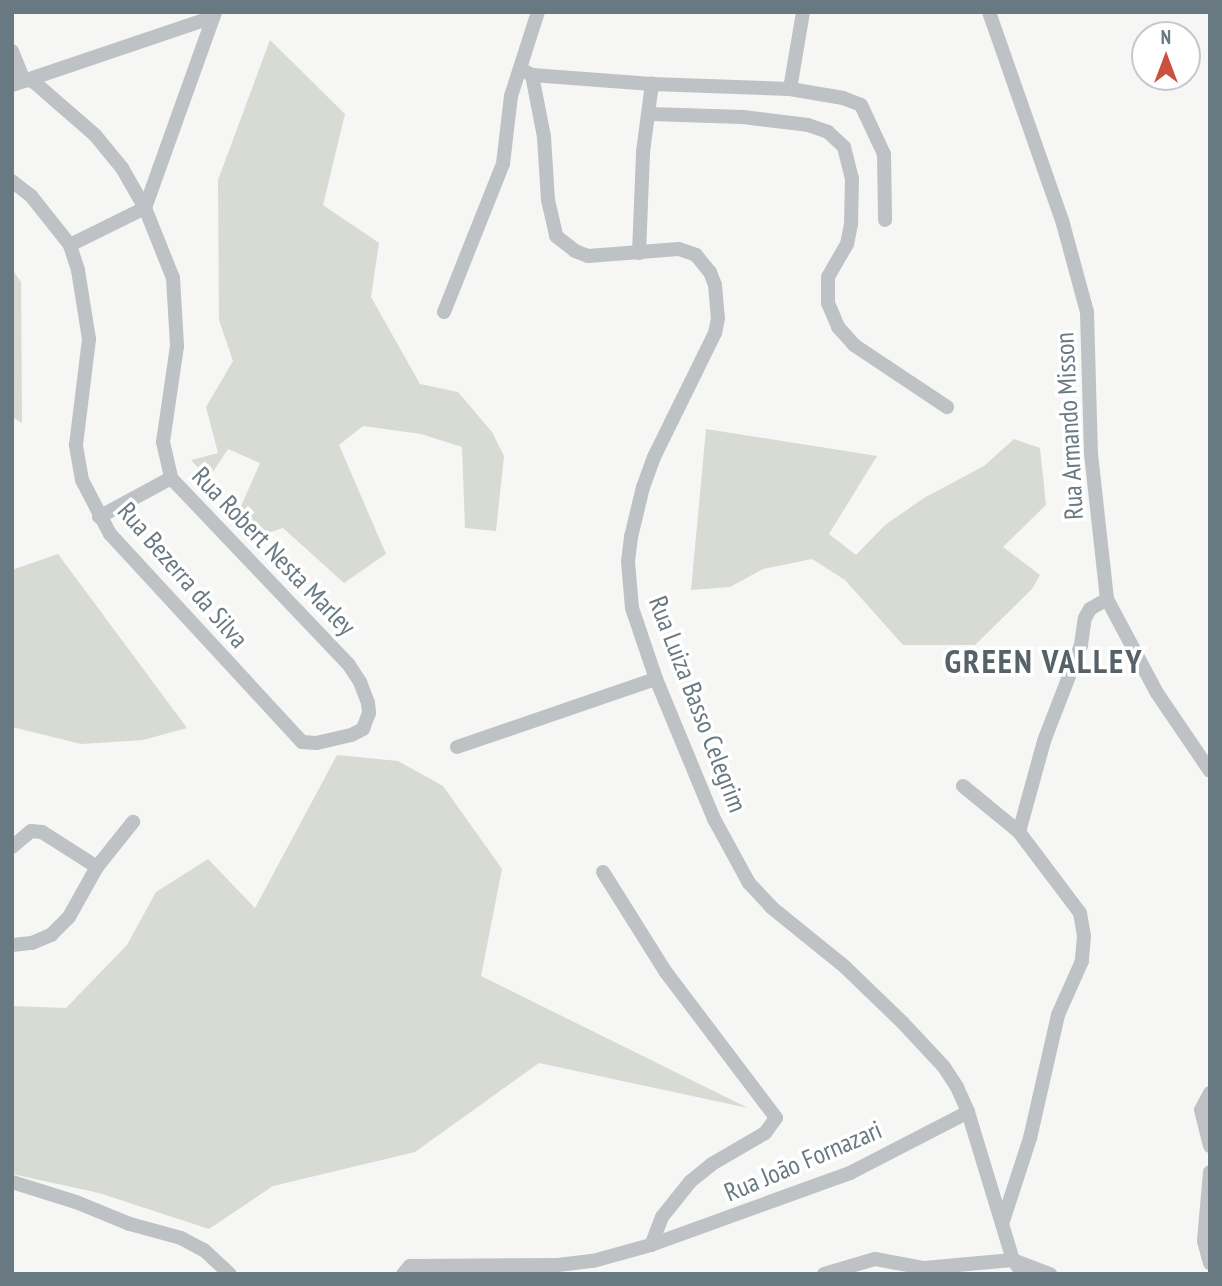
<!DOCTYPE html>
<html>
<head>
<meta charset="utf-8">
<style>
  body { margin:0 }
  #map { position:relative; width:1222px; height:1286px; overflow:hidden; background:#f6f6f4; font-family:"PT Sans Narrow",sans-serif }
  div>[style] { position:absolute }
  .green>* { inset:0; background:#d7dbd4 }
  .minor>* { height:14px; margin:-7px; padding:0 7px; transform-origin:7px; border-radius:7px; background:#bec2c5 }
  span { translate:-50% -50%; white-space:nowrap; text-align:center; line-height:1.15; -webkit-text-stroke:7px #fff; paint-order:stroke }
  .street-label { font-size:26px; color:#697981 }
  .district-label { font-size:33px; color:#566267; font-weight:700; letter-spacing:2px }
  .frame { position:absolute; inset:0; border:14px solid #697981; pointer-events:none }
  .north { position:absolute; left:1131px; top:21px; width:70px; height:70px; box-sizing:border-box; background:#fff; border:2px solid #c3c9cd; border-radius:50%; rotate:0deg; font-size:19px; font-weight:700; line-height:28px; text-align:center; color:#697981 }
  .north::after { content:''; display:block; margin:auto; width:24px; height:32px; background:#cc503e; clip-path:polygon(50% 0,100% 100%,50% 72%,0 100%) }
</style>
</head>
<body>
<div id="map">
  <div class="green">
    <i style="clip-path:polygon(270px 40px,345px 114px,323px 205px,379px 243px,371px 297px,420px 384px,458px 392px,492px 432px,504px 456px,496px 531px,465px 528px,462px 447px,421px 434px,363px 426px,339px 445px,386px 554px,344px 583px,283px 528px,247px 540px,235px 520px,260px 463px,228px 449px,208px 479px,191px 460px,218px 453px,206px 407px,233px 361px,219px 320px,218px 180px)"></i>
    <i style="clip-path:polygon(12px 269px,21px 282px,22px 423px,12px 417px)"></i>
    <i style="clip-path:polygon(706px 429px,877px 456px,829px 534px,856px 555px,885px 525px,924px 498px,984px 466px,1014px 439px,1040px 448px,1046px 505px,1003px 547px,1040px 575px,1032px 589px,975px 645px,903px 645px,845px 580px,812px 559px,763px 569px,730px 587px,691px 590px)"></i>
    <i style="clip-path:polygon(58px 554px,187px 728px,143px 740px,81px 744px,12px 727px,12px 570px)"></i>
    <i style="clip-path:polygon(337px 755px,398px 761px,443px 786px,502px 869px,481px 976px,748px 1108px,539px 1063px,415px 1152px,273px 1186px,209px 1229px,99px 1193px,12px 1174px,12px 1006px,66px 1008px,127px 945px,156px 892px,208px 859px,255px 908px)"></i>
  </div>
  <div class="minor">
    <i style="left:989px;top:12px;width:220px;rotate:70.7deg"></i>
    <i style="left:1062px;top:220px;width:95px;rotate:74.8deg"></i>
    <i style="left:1087px;top:312px;width:142px;rotate:88.4deg"></i>
    <i style="left:1091px;top:454px;width:146px;rotate:83.7deg"></i>
    <i style="left:1107px;top:599px;width:106px;rotate:62deg"></i>
    <i style="left:1157px;top:693px;width:94px;rotate:55.8deg"></i>
    <i style="left:12px;top:51px;width:31px;rotate:68deg"></i>
    <i style="left:521px;top:69px;width:13px;rotate:29deg"></i>
    <i style="left:532px;top:75px;width:120px;rotate:4.3deg"></i>
    <i style="left:652px;top:84px;width:138px;rotate:2.1deg"></i>
    <i style="left:790px;top:89px;width:54px;rotate:9.6deg"></i>
    <i style="left:843px;top:98px;width:19px;rotate:21deg"></i>
    <i style="left:861px;top:105px;width:54px;rotate:64.9deg"></i>
    <i style="left:884px;top:154px;width:66px;rotate:89.1deg"></i>
    <i style="left:12px;top:74px;width:23px;rotate:20deg"></i>
    <i style="left:34px;top:82px;width:81px;rotate:41deg"></i>
    <i style="left:95px;top:135px;width:43px;rotate:50.7deg"></i>
    <i style="left:122px;top:168px;width:46px;rotate:60.1deg"></i>
    <i style="left:145px;top:208px;width:75px;rotate:68.2deg"></i>
    <i style="left:173px;top:278px;width:68px;rotate:86.6deg"></i>
    <i style="left:177px;top:346px;width:97px;rotate:98.3deg"></i>
    <i style="left:163px;top:442px;width:37px;rotate:77deg"></i>
    <i style="left:171px;top:478px;width:258px;rotate:46.4deg"></i>
    <i style="left:349px;top:665px;width:20px;rotate:57deg"></i>
    <i style="left:360px;top:682px;width:22px;rotate:69deg"></i>
    <i style="left:368px;top:703px;width:10px;rotate:84deg"></i>
    <i style="left:369px;top:713px;width:17px;rotate:111deg"></i>
    <i style="left:363px;top:729px;width:13px;rotate:153deg"></i>
    <i style="left:351px;top:735px;width:36px;rotate:167deg"></i>
    <i style="left:316px;top:743px;width:14px;rotate:-176deg"></i>
    <i style="left:302px;top:742px;width:283px;rotate:-132.7deg"></i>
    <i style="left:110px;top:534px;width:61px;rotate:-117.4deg"></i>
    <i style="left:82px;top:480px;width:36px;rotate:-100deg"></i>
    <i style="left:76px;top:445px;width:107px;rotate:-83deg"></i>
    <i style="left:89px;top:339px;width:70px;rotate:-99.1deg"></i>
    <i style="left:78px;top:270px;width:26px;rotate:-108deg"></i>
    <i style="left:70px;top:245px;width:63px;rotate:-128.5deg"></i>
    <i style="left:31px;top:196px;width:24px;rotate:-142deg"></i>
    <i style="left:532px;top:75px;width:63px;rotate:79deg"></i>
    <i style="left:544px;top:137px;width:63px;rotate:86.4deg"></i>
    <i style="left:548px;top:200px;width:37px;rotate:77deg"></i>
    <i style="left:556px;top:236px;width:24px;rotate:38deg"></i>
    <i style="left:575px;top:251px;width:14px;rotate:21deg"></i>
    <i style="left:588px;top:256px;width:91px;rotate:-4.4deg"></i>
    <i style="left:679px;top:249px;width:18px;rotate:19deg"></i>
    <i style="left:696px;top:255px;width:22px;rotate:51deg"></i>
    <i style="left:710px;top:272px;width:14px;rotate:69deg"></i>
    <i style="left:715px;top:285px;width:33px;rotate:85deg"></i>
    <i style="left:718px;top:318px;width:15px;rotate:101deg"></i>
    <i style="left:715px;top:333px;width:138px;rotate:116.2deg"></i>
    <i style="left:654px;top:457px;width:32px;rotate:110deg"></i>
    <i style="left:643px;top:487px;width:51px;rotate:103.5deg"></i>
    <i style="left:631px;top:537px;width:25px;rotate:97deg"></i>
    <i style="left:628px;top:562px;width:46px;rotate:85deg"></i>
    <i style="left:632px;top:608px;width:75px;rotate:71.3deg"></i>
    <i style="left:656px;top:679px;width:152px;rotate:67.5deg"></i>
    <i style="left:714px;top:819px;width:73px;rotate:61.3deg"></i>
    <i style="left:749px;top:883px;width:33px;rotate:47deg"></i>
    <i style="left:771px;top:907px;width:95px;rotate:39deg"></i>
    <i style="left:845px;top:967px;width:81px;rotate:44deg"></i>
    <i style="left:903px;top:1023px;width:60px;rotate:47deg"></i>
    <i style="left:944px;top:1067px;width:24px;rotate:57deg"></i>
    <i style="left:957px;top:1087px;width:27px;rotate:66deg"></i>
    <i style="left:968px;top:1112px;width:155px;rotate:73.1deg"></i>
    <i style="left:1013px;top:1260px;width:17px;rotate:54deg"></i>
    <i style="left:12px;top:85px;width:212px;rotate:-18.7deg"></i>
    <i style="left:790px;top:89px;width:78px;rotate:-80.4deg"></i>
    <i style="left:650px;top:114px;width:93px;rotate:1.8deg"></i>
    <i style="left:743px;top:117px;width:65px;rotate:7deg"></i>
    <i style="left:808px;top:125px;width:21px;rotate:19deg"></i>
    <i style="left:828px;top:132px;width:22px;rotate:43deg"></i>
    <i style="left:844px;top:147px;width:32px;rotate:76deg"></i>
    <i style="left:852px;top:178px;width:46px;rotate:91.2deg"></i>
    <i style="left:851px;top:224px;width:20px;rotate:101deg"></i>
    <i style="left:847px;top:244px;width:38px;rotate:120deg"></i>
    <i style="left:828px;top:277px;width:26px;rotate:90deg"></i>
    <i style="left:828px;top:303px;width:26px;rotate:67deg"></i>
    <i style="left:838px;top:327px;width:24px;rotate:48deg"></i>
    <i style="left:854px;top:345px;width:112px;rotate:33.7deg"></i>
    <i style="left:70px;top:245px;width:84px;rotate:-26.3deg"></i>
    <i style="left:145px;top:208px;width:208px;rotate:-70.3deg"></i>
    <i style="left:639px;top:253px;width:101px;rotate:-87.7deg"></i>
    <i style="left:643px;top:152px;width:69px;rotate:-82.5deg"></i>
    <i style="left:444px;top:312px;width:159px;rotate:-68.3deg"></i>
    <i style="left:503px;top:164px;width:68px;rotate:-83.3deg"></i>
    <i style="left:511px;top:96px;width:88px;rotate:-72.2deg"></i>
    <i style="left:99px;top:517px;width:82px;rotate:-28.4deg"></i>
    <i style="left:457px;top:747px;width:210px;rotate:-18.9deg"></i>
    <i style="left:963px;top:786px;width:72px;rotate:39.4deg"></i>
    <i style="left:1019px;top:832px;width:101px;rotate:53deg"></i>
    <i style="left:1080px;top:913px;width:23px;rotate:80deg"></i>
    <i style="left:1084px;top:936px;width:25px;rotate:95deg"></i>
    <i style="left:1082px;top:961px;width:59px;rotate:114deg"></i>
    <i style="left:1058px;top:1015px;width:126px;rotate:102.8deg"></i>
    <i style="left:1030px;top:1138px;width:90px;rotate:108deg"></i>
    <i style="left:1019px;top:832px;width:94px;rotate:-74.6deg"></i>
    <i style="left:1044px;top:741px;width:103px;rotate:-68.9deg"></i>
    <i style="left:1081px;top:645px;width:27px;rotate:-82deg"></i>
    <i style="left:1085px;top:618px;width:10px;rotate:-61deg"></i>
    <i style="left:1090px;top:609px;width:20px;rotate:-30deg"></i>
    <i style="left:12px;top:847px;width:25px;rotate:-40deg"></i>
    <i style="left:31px;top:831px;width:11px;rotate:5deg"></i>
    <i style="left:42px;top:832px;width:65px;rotate:32.5deg"></i>
    <i style="left:603px;top:872px;width:117px;rotate:57.9deg"></i>
    <i style="left:665px;top:971px;width:184px;rotate:52.9deg"></i>
    <i style="left:776px;top:1118px;width:19px;rotate:126deg"></i>
    <i style="left:765px;top:1133px;width:61px;rotate:149.7deg"></i>
    <i style="left:712px;top:1164px;width:28px;rotate:141deg"></i>
    <i style="left:690px;top:1182px;width:45px;rotate:128.7deg"></i>
    <i style="left:662px;top:1217px;width:30px;rotate:111deg"></i>
    <i style="left:651px;top:1245px;width:212px;rotate:-19.9deg"></i>
    <i style="left:850px;top:1173px;width:133px;rotate:-27.3deg"></i>
    <i style="left:12px;top:945px;width:20px;rotate:-6deg"></i>
    <i style="left:32px;top:943px;width:21px;rotate:-23deg"></i>
    <i style="left:51px;top:935px;width:25px;rotate:-45deg"></i>
    <i style="left:69px;top:917px;width:57px;rotate:-60.8deg"></i>
    <i style="left:97px;top:867px;width:58px;rotate:-51.3deg"></i>
    <i style="left:1210px;top:1093px;width:19px;rotate:118deg"></i>
    <i style="left:1201px;top:1110px;width:37px;rotate:76deg"></i>
    <i style="left:1210px;top:1172px;width:69px;rotate:95deg"></i>
    <i style="left:1204px;top:1241px;width:23px;rotate:75deg"></i>
    <i style="left:12px;top:1182px;width:67px;rotate:17.4deg"></i>
    <i style="left:76px;top:1202px;width:58px;rotate:22.2deg"></i>
    <i style="left:130px;top:1224px;width:53px;rotate:15.4deg"></i>
    <i style="left:181px;top:1238px;width:26px;rotate:28deg"></i>
    <i style="left:204px;top:1250px;width:35px;rotate:43deg"></i>
    <i style="left:403px;top:1274px;width:11px;rotate:-49deg"></i>
    <i style="left:410px;top:1266px;width:148px;rotate:-0.4deg"></i>
    <i style="left:558px;top:1265px;width:35px;rotate:-7deg"></i>
    <i style="left:593px;top:1261px;width:60px;rotate:-15.4deg"></i>
    <i style="left:824px;top:1274px;width:53px;rotate:-16.4deg"></i>
    <i style="left:875px;top:1259px;width:50px;rotate:10.4deg"></i>
    <i style="left:924px;top:1268px;width:89px;rotate:-5.1deg"></i>
    <i style="left:1013px;top:1260px;width:40px;rotate:21deg"></i>
  </div>
  <div class="street-label">
    <span style="left:1069px;top:426px;rotate:-93deg">Rua Armando Misson</span>
    <span style="left:274px;top:551px;rotate:46deg">Rua Robert Nesta Marley</span>
    <span style="left:183px;top:575px;rotate:49deg">Rua Bezerra da Silva</span>
    <span style="left:698px;top:704px;rotate:69deg">Rua Luiza Basso Celegrim</span>
    <span style="left:803px;top:1161px;rotate:-23deg">Rua João Fornazari</span>
  </div>
  <div class="district-label">
    <span style="left:1044px;top:661px">GREEN VALLEY</span>
  </div>
  <div class="frame"></div>
  <div class="north">N</div>
</div>
</body>
</html>
